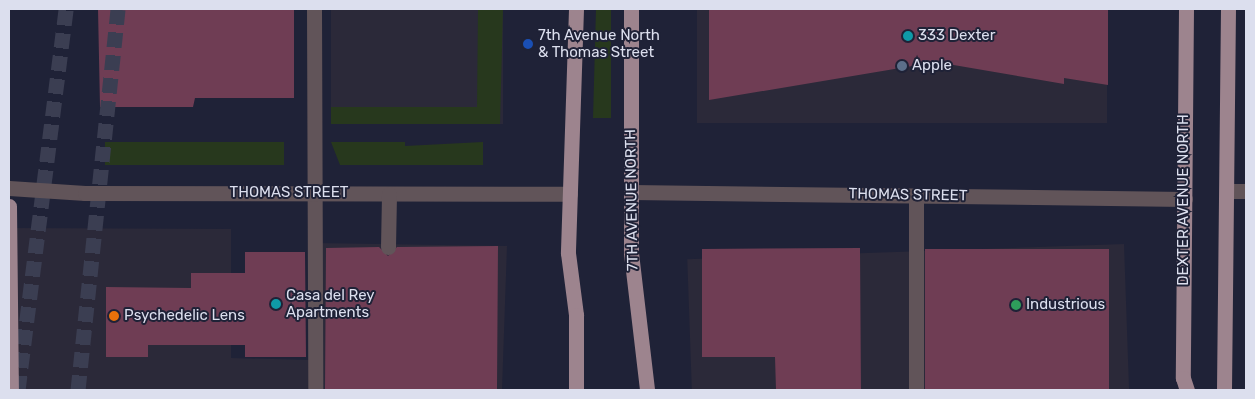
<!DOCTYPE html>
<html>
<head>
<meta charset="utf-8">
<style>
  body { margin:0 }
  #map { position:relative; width:1255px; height:399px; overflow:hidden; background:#1f2237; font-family:Rubik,sans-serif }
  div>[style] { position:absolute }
  .commercial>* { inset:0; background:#2b2939; transform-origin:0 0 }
  .green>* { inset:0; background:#27381d; transform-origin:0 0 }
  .building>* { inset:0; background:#6f3d54; transform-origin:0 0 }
  .highway-tunnel>* { height:15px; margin-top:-7.5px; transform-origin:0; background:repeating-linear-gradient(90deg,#3b3e52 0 15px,transparent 0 23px) }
  .minor>* { height:15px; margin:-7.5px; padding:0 7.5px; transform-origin:7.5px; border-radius:7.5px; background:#615459 }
  .major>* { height:15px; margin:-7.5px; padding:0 7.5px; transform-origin:7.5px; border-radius:7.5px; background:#9d848e }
  .dots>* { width:14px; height:14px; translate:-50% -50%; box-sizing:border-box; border:2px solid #1f2237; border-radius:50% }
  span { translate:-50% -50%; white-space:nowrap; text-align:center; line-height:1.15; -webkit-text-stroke:4px #1f2237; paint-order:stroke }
  .poi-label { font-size:15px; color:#dcdfee }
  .left { translate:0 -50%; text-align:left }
  .street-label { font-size:15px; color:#dcdfee }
  .frame { position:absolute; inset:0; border:10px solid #dcdfee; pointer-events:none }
</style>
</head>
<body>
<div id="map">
  <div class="commercial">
    <i style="left:331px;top:9px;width:172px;height:115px"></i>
    <i style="left:697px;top:9px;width:410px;height:114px"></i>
    <i style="clip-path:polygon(9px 228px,231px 229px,231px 358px,311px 360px,314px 243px,507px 246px,502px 390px,9px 390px)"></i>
    <i style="left:1124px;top:244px;width:146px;height:437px;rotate:88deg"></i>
  </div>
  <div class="green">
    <i style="clip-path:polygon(478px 9px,503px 9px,500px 124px,331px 124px,331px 107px,477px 107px)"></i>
    <i style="clip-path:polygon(596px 9px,611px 9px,611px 118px,593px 118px)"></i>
    <i style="left:105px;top:142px;width:179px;height:23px"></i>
    <i style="clip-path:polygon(331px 142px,405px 142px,405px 146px,483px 142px,483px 165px,340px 165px)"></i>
  </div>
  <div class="building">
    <i style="clip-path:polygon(98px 9px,294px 9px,294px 98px,195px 98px,193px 107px,100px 107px)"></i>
    <i style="clip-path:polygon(709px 9px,1108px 9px,1108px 85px,1064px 78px,1064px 84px,936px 62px,709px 100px)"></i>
    <i style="clip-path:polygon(498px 246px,497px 390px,325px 390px,326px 248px,379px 247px,388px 256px,397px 247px)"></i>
    <i style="clip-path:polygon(860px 248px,861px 390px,776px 390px,775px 357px,702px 357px,702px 249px)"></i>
    <i style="left:925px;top:249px;width:184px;height:141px"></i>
    <i style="clip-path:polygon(245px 252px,305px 252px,306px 357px,245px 357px,245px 345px,148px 345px,148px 357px,106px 357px,106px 287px,191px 288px,191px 273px,245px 273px)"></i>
  </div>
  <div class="highway-tunnel">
    <i style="left:18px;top:390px;width:384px;rotate:-82.8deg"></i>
    <i style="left:78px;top:390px;width:383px;rotate:-84deg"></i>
  </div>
  <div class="minor">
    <i style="left:314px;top:9px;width:381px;rotate:89.8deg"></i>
    <i style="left:9px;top:188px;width:76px;rotate:3.8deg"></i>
    <i style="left:85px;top:193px;width:485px;rotate:0.1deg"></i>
    <i style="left:1227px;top:191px;width:19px"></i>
    <i style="left:631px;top:192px;width:554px;rotate:0.72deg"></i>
    <i style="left:388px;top:247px;width:53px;rotate:-88.9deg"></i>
    <i style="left:916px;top:390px;width:194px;rotate:-90deg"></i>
  </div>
  <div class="major">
    <i style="left:576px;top:9px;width:244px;rotate:91.9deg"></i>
    <i style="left:568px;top:253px;width:63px;rotate:82.6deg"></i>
    <i style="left:576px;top:315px;width:75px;rotate:90deg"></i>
    <i style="left:631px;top:9px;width:244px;rotate:90deg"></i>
    <i style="left:631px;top:253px;width:138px;rotate:83.3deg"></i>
    <i style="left:1186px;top:9px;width:369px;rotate:90.5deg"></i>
    <i style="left:1183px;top:378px;width:13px;rotate:72deg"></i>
    <i style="left:9px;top:206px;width:184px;rotate:89.4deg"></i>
    <i style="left:1224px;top:390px;width:381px;rotate:-89.4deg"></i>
  </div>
  <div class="dots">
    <i style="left:908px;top:36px;background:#0f9aa8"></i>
    <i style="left:528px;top:44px;background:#1a4fb4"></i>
    <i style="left:902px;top:66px;background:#5c6f8a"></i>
    <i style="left:276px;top:304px;background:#0f9aa8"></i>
    <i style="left:1016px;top:305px;background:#2e9e5b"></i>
    <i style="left:114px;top:316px;background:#e8710a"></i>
  </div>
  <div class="poi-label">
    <span class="left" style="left:538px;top:44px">7th Avenue North<br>&amp; Thomas Street</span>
    <span class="left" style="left:918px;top:36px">333 Dexter</span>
    <span class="left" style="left:912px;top:66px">Apple</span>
    <span class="left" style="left:286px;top:304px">Casa del Rey<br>Apartments</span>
    <span class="left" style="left:1026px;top:305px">Industrious</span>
    <span class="left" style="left:124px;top:316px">Psychedelic Lens</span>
  </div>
  <div class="street-label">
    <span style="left:289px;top:193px">THOMAS STREET</span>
    <span style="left:908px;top:195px;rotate:1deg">THOMAS STREET</span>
    <span style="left:632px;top:200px;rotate:-91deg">7TH AVENUE NORTH</span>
    <span style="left:1184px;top:200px;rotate:-90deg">DEXTER AVENUE NORTH</span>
  </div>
  <div class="frame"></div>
</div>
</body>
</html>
